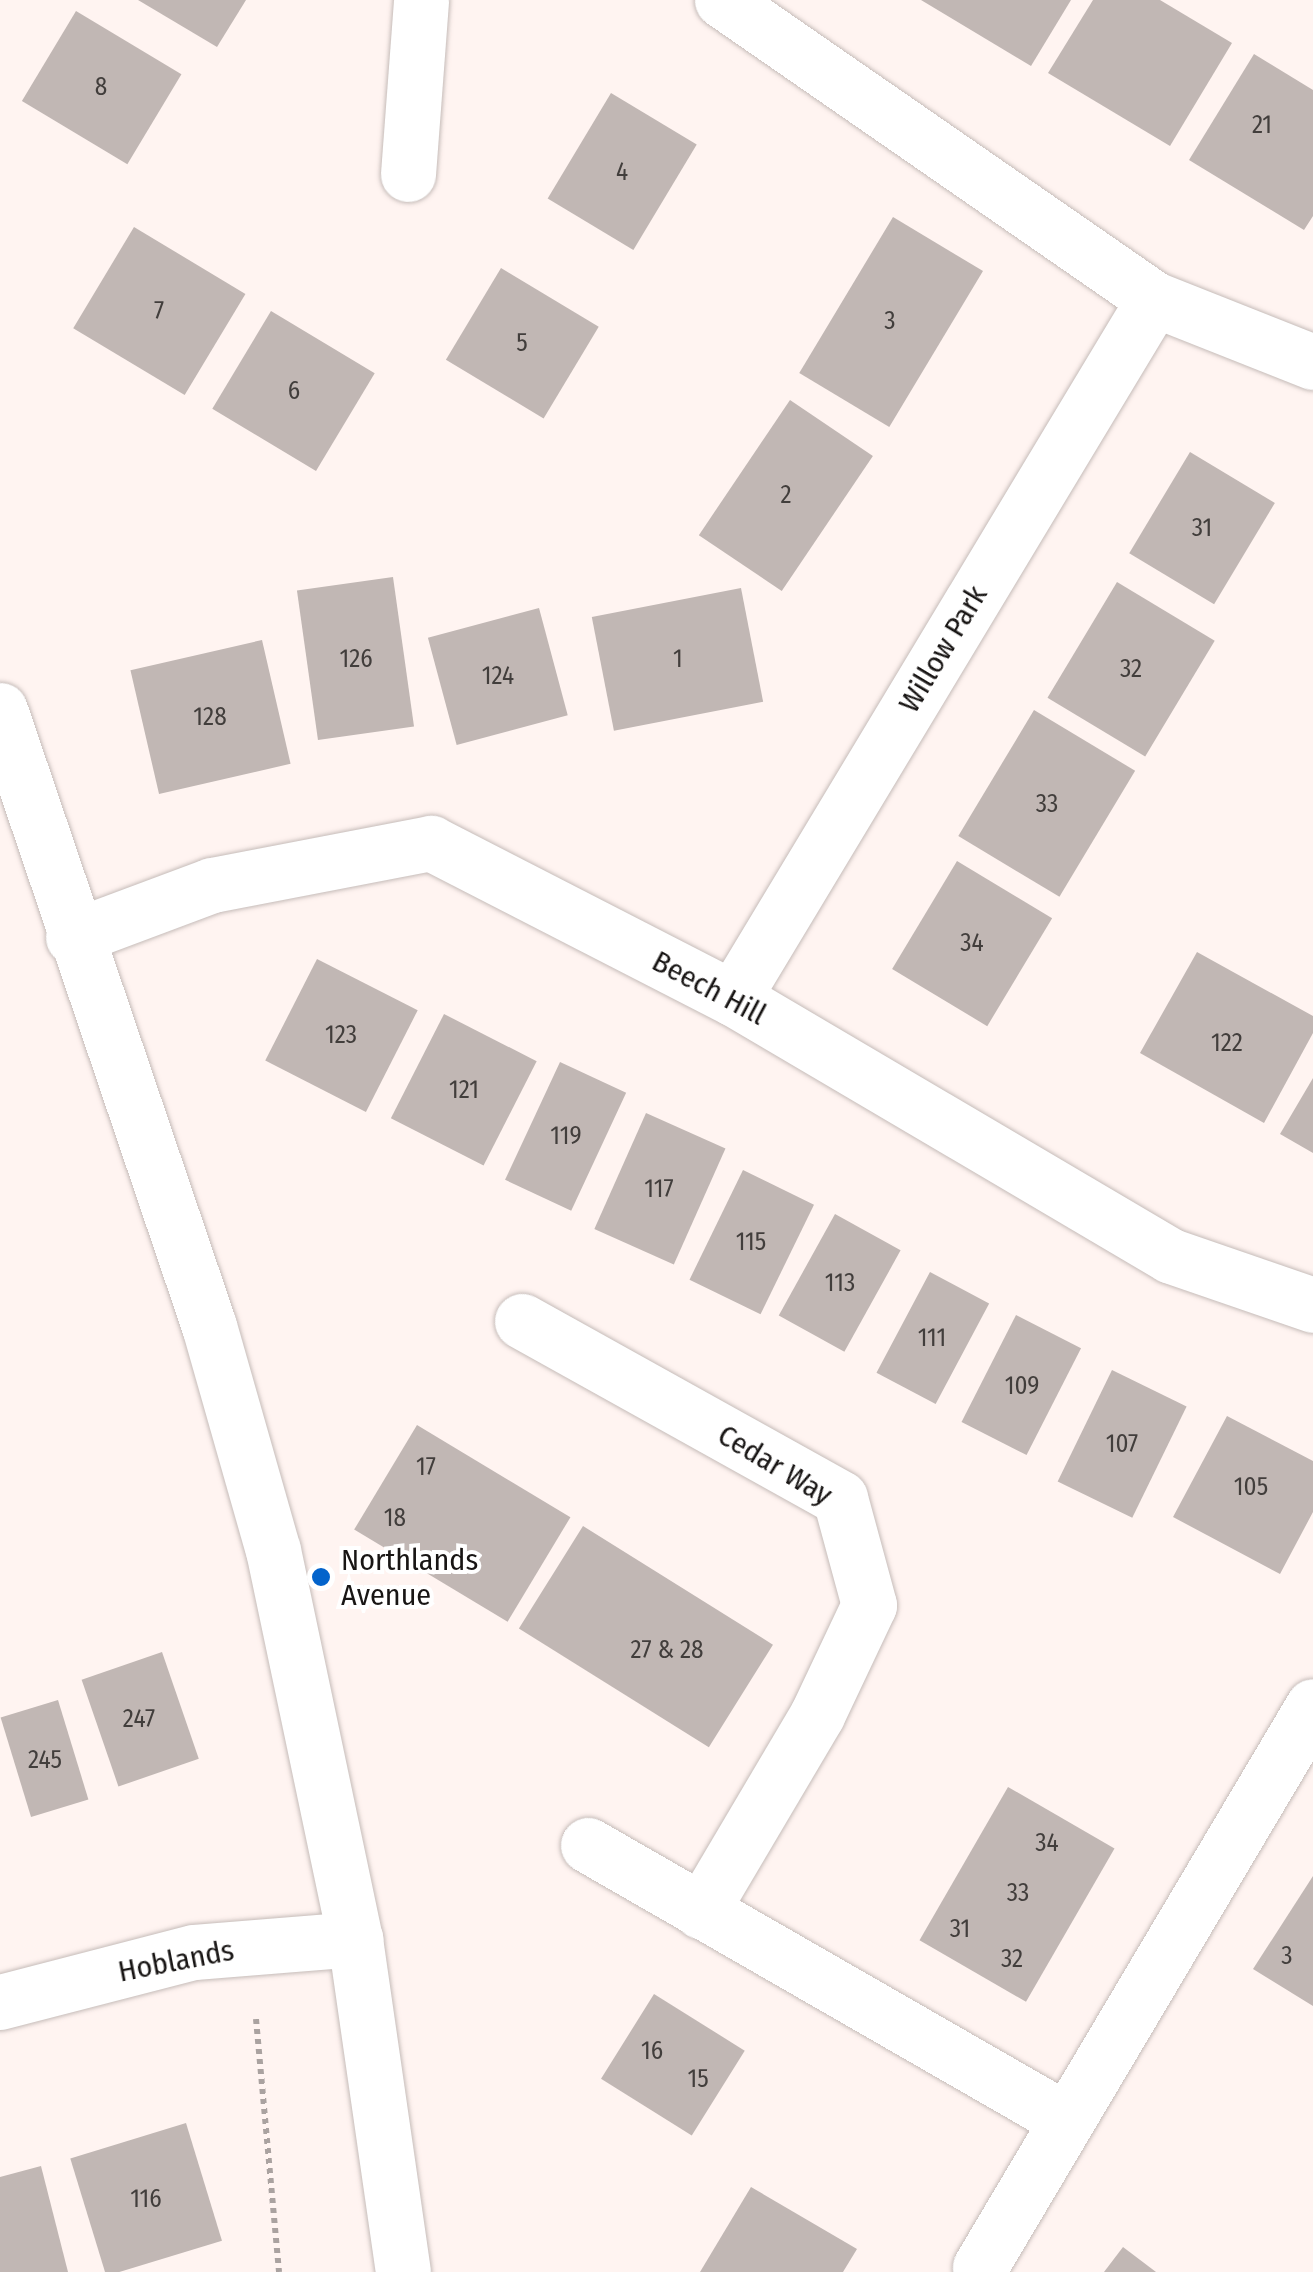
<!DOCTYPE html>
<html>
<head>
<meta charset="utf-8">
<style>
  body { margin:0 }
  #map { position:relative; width:1313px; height:2272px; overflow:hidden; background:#fff4f1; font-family:"Fira Sans Condensed",sans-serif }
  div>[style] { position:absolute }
  .building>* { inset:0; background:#c1b7b4; transform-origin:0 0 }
  .path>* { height:6px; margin-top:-3px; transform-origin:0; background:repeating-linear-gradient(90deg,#aaa2a0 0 5px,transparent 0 10px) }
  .roads { filter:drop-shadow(0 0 2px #c6bcb9) drop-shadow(0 0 2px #c6bcb9) }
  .street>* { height:55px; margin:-27.5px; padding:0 27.5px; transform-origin:27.5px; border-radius:27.5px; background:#fff }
  .secondary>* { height:55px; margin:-27.5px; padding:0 27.5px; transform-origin:27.5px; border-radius:27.5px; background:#fff }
  .dots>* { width:28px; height:28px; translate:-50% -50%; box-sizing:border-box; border:5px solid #fff; border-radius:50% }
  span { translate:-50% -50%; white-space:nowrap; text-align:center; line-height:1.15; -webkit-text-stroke:8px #fff; paint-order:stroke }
  .number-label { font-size:25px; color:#423e3c }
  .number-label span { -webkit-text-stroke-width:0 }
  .street-label { font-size:30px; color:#181514 }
  .poi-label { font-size:30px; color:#181514 }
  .left { translate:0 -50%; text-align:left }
</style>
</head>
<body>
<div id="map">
  <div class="building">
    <i style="clip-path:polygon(138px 0,246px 0,217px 47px)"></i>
    <i style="clip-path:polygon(921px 0,1071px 0,1031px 66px)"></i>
    <i style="clip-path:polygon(1093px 0,1160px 0,1232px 43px,1170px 146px,1048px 73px)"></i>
    <i style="left:76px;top:11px;width:123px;height:105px;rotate:31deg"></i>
    <i style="clip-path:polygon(1254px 54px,1313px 90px,1313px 216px,1304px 230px,1189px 160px)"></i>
    <i style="left:611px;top:93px;width:100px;height:123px;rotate:31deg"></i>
    <i style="left:893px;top:217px;width:105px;height:182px;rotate:31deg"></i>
    <i style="left:134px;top:227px;width:130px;height:118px;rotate:31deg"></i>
    <i style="left:501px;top:268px;width:114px;height:107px;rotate:31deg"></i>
    <i style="left:271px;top:311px;width:121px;height:114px;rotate:31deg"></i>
    <i style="left:790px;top:400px;width:100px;height:163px;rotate:34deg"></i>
    <i style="left:1190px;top:452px;width:99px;height:118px;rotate:31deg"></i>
    <i style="left:393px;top:577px;width:151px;height:97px;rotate:82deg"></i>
    <i style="left:1117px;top:582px;width:114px;height:135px;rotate:31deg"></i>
    <i style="left:741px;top:588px;width:116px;height:152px;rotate:79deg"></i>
    <i style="left:539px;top:608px;width:111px;height:115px;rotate:75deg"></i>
    <i style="left:262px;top:640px;width:127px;height:135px;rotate:77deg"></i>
    <i style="left:1034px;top:710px;width:118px;height:147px;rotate:31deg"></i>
    <i style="left:957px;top:861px;width:111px;height:126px;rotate:31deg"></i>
    <i style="clip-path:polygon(1197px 952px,1313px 1016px,1313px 1033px,1264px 1123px,1140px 1053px)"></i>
    <i style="left:317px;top:959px;width:113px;height:114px;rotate:27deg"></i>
    <i style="left:444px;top:1014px;width:104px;height:117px;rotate:27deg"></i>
    <i style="left:560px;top:1062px;width:73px;height:130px;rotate:25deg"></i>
    <i style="clip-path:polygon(1313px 1078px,1313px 1153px,1280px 1134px)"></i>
    <i style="left:646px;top:1113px;width:87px;height:127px;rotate:24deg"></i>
    <i style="left:743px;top:1170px;width:79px;height:122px;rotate:26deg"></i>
    <i style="left:835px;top:1214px;width:75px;height:116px;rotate:29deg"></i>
    <i style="left:930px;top:1272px;width:67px;height:114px;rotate:28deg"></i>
    <i style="left:1016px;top:1315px;width:73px;height:120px;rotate:27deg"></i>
    <i style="left:1112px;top:1370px;width:83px;height:124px;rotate:26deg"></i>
    <i style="clip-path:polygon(1227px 1416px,1313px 1461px,1313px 1512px,1280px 1574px,1173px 1517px)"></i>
    <i style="left:417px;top:1425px;width:179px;height:122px;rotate:31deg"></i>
    <i style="left:583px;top:1526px;width:224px;height:121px;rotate:32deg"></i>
    <i style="left:162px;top:1652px;width:113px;height:85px;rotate:71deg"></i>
    <i style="left:58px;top:1700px;width:104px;height:60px;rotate:73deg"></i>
    <i style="left:1008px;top:1787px;width:123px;height:177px;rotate:30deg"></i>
    <i style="clip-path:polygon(1313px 1876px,1313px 2006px,1253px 1969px)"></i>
    <i style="left:654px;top:1994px;width:107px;height:100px;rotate:32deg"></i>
    <i style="left:186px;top:2123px;width:123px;height:121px;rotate:73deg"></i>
    <i style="clip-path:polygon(41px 2166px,68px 2272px,0 2272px,0 2177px)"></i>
    <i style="clip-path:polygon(751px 2187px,857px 2249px,843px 2272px,700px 2272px)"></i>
    <i style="clip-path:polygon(1123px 2247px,1156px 2272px,1104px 2272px)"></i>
  </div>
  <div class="path">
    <i style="left:256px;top:2019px;width:254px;rotate:84.8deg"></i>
  </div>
  <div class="roads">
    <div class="street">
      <i style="left:722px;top:0;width:525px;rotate:34.69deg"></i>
      <i style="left:1154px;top:299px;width:171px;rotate:21.6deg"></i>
      <i style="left:408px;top:174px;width:174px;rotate:-85.7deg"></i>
      <i style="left:73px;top:937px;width:148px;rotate:-20.5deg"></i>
      <i style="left:212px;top:885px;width:223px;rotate:-10.9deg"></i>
      <i style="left:431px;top:843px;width:339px;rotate:27.2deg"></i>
      <i style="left:733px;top:998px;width:508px;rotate:30.5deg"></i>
      <i style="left:1171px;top:1256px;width:150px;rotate:19deg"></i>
      <i style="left:733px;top:998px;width:816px;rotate:-58.94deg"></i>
      <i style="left:522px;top:1321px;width:364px;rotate:29.1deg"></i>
      <i style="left:840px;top:1498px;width:111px;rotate:74.8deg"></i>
      <i style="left:869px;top:1605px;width:122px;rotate:115.3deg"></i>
      <i style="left:817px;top:1715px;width:228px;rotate:120.6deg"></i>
      <i style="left:588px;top:1845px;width:548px;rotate:29.89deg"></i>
      <i style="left:0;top:2002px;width:200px;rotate:-14.5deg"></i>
      <i style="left:194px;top:1952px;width:162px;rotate:-4.6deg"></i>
      <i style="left:980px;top:2267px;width:652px;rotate:-59.31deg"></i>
    </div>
    <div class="secondary">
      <i style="left:0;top:710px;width:650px;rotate:71.26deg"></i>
      <i style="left:209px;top:1326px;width:233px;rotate:74.1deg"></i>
      <i style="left:273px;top:1550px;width:398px;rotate:78.1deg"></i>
      <i style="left:355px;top:1939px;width:336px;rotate:81.8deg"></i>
    </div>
  </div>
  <div class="dots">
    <i style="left:321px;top:1577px;background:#0363cb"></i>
  </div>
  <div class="number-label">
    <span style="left:101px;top:87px">8</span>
    <span style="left:1262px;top:125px">21</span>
    <span style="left:622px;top:172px">4</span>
    <span style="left:159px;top:311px">7</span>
    <span style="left:890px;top:321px">3</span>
    <span style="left:522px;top:343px">5</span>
    <span style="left:294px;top:391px">6</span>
    <span style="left:786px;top:495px">2</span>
    <span style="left:1202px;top:528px">31</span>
    <span style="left:356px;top:659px">126</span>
    <span style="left:678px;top:659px">1</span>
    <span style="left:1131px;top:669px">32</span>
    <span style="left:498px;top:676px">124</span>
    <span style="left:210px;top:717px">128</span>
    <span style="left:1047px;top:804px">33</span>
    <span style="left:972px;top:943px">34</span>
    <span style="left:341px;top:1035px">123</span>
    <span style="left:1227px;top:1043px">122</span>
    <span style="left:464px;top:1090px">121</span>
    <span style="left:566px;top:1136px">119</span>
    <span style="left:659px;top:1189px">117</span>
    <span style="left:751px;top:1242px">115</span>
    <span style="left:840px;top:1283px">113</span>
    <span style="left:932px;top:1338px">111</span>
    <span style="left:1022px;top:1386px">109</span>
    <span style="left:1122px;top:1444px">107</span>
    <span style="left:426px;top:1467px">17</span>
    <span style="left:1251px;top:1487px">105</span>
    <span style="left:395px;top:1518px">18</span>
    <span style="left:667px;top:1650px">27 &amp; 28</span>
    <span style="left:139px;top:1719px">247</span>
    <span style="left:45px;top:1760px">245</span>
    <span style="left:1047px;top:1843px">34</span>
    <span style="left:1018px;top:1893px">33</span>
    <span style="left:960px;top:1929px">31</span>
    <span style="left:1287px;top:1956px">3</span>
    <span style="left:1012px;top:1959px">32</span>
    <span style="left:652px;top:2051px">16</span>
    <span style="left:698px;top:2079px">15</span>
    <span style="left:146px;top:2199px">116</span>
  </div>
  <div class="street-label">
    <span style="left:943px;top:649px;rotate:-59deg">Willow Park</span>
    <span style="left:709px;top:988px;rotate:28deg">Beech Hill</span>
    <span style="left:775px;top:1465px;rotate:31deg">Cedar Way</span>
    <span style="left:176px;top:1961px;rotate:-11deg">Hoblands</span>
  </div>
  <div class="poi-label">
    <span class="left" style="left:341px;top:1577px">Northlands<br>Avenue</span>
  </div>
</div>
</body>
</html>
